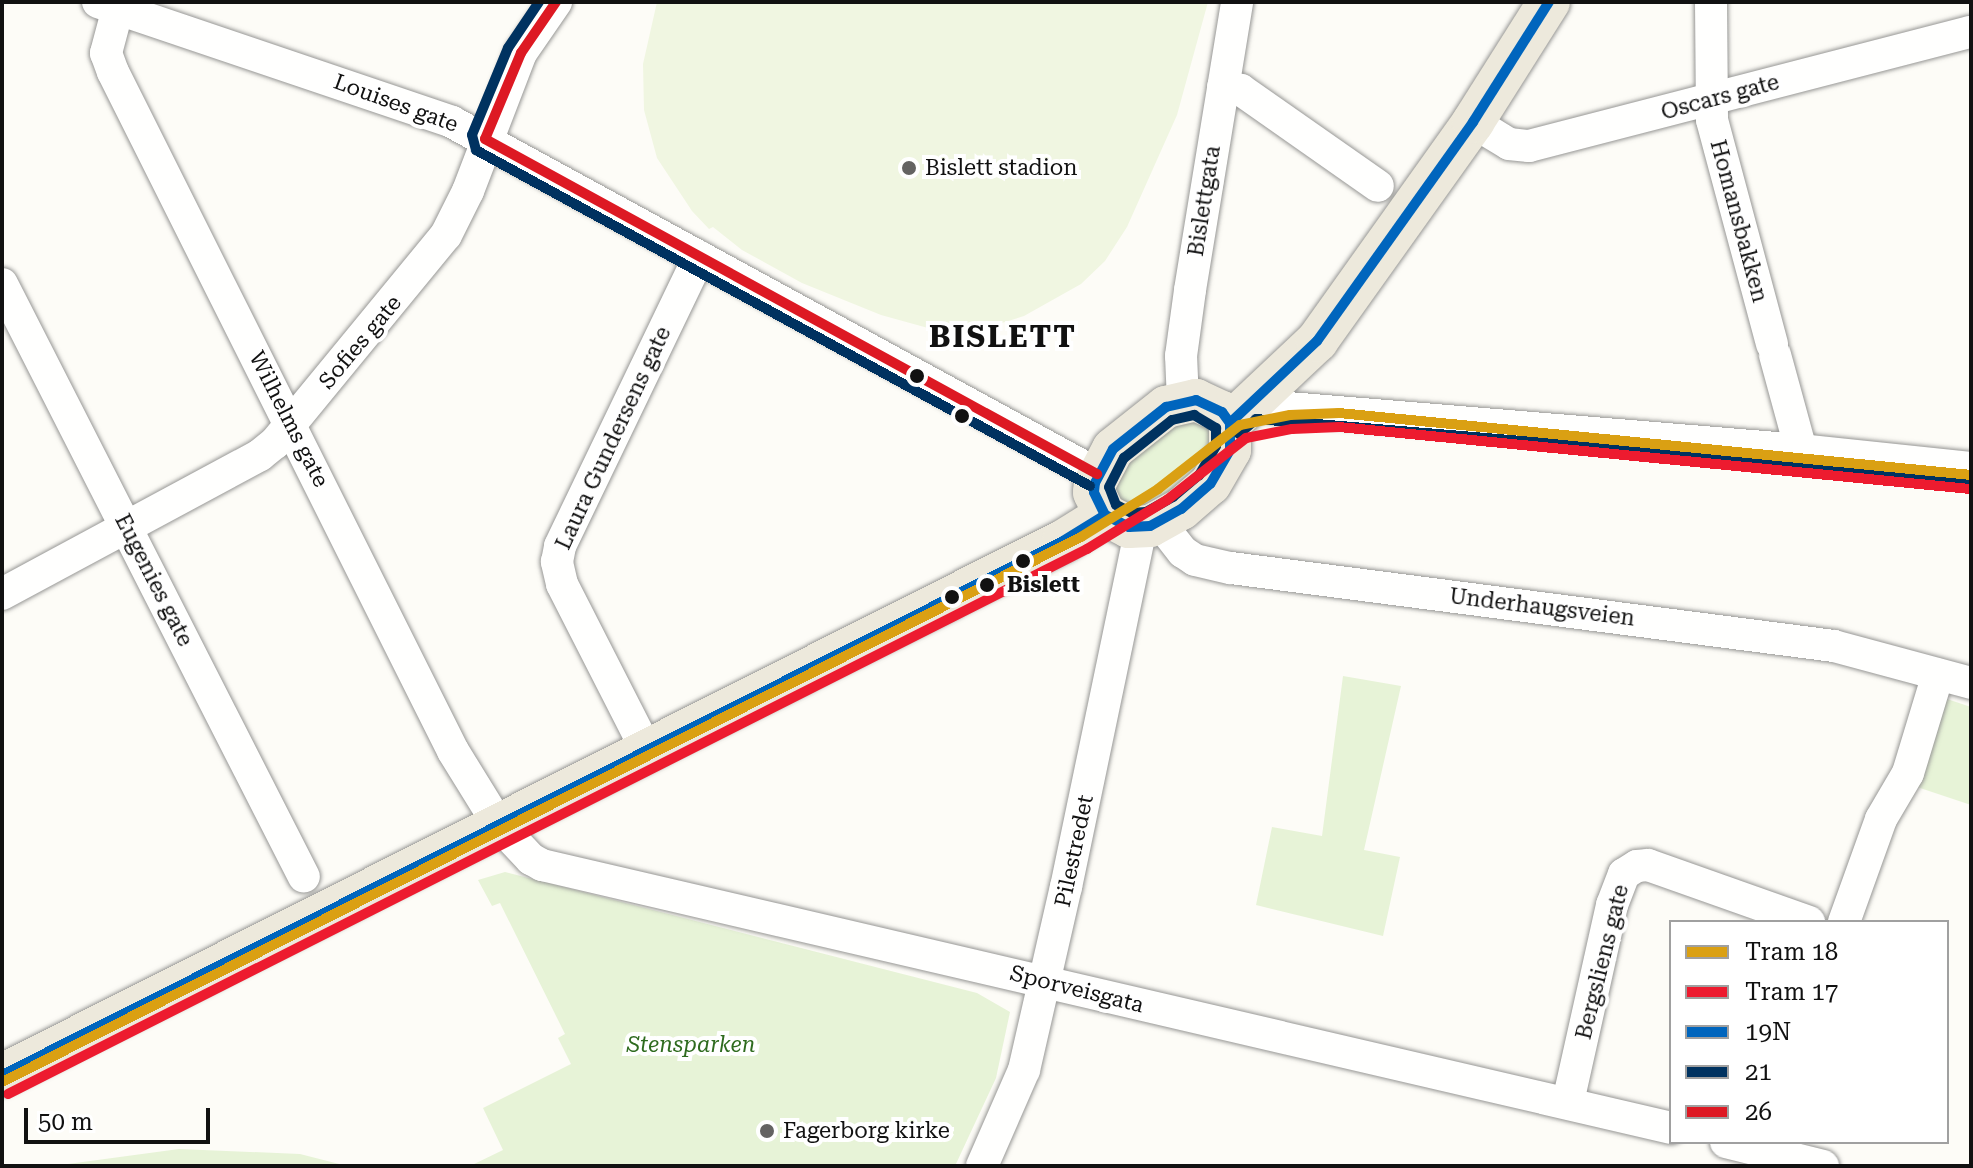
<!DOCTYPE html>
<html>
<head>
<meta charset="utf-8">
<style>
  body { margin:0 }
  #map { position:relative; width:1973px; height:1168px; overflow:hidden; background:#fdfcf7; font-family:"Roboto Serif",serif }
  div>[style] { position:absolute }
  .green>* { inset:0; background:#e7f3d7 }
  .pitch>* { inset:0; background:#f0f6e1 }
  .roads { filter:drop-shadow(0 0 2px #979795) drop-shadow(0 0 2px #979795) }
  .minor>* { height:32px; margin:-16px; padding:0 16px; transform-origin:16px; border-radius:16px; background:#fffffe }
  .major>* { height:42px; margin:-21px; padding:0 21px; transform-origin:21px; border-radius:21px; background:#ede9dc }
  .bus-1>* { height:10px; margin:-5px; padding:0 5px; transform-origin:5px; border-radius:5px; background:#0065bd }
  .bus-2>* { height:10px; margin:-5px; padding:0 5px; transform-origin:5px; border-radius:5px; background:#003260 }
  .bus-3>* { height:10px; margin:-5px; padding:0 5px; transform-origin:5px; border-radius:5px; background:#dd1923 }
  .tram-1>* { height:10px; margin:-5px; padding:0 5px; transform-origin:5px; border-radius:5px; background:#daa013 }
  .tram-2>* { height:10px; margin:-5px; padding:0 5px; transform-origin:5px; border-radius:5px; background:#ed1b2f }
  .dots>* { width:22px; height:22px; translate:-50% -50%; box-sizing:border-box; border:4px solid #fff; border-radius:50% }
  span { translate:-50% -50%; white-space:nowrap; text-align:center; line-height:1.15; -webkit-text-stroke:8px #fff; paint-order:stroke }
  .street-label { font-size:22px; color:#111 }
  .poi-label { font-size:22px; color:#111 }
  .left { translate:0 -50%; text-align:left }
  .stop-label { font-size:22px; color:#111; font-weight:700 }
  .park-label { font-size:22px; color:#2f6b1f; font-style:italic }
  .district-label { font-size:30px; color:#111; font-weight:700; letter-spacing:2px }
  .frame { position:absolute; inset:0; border:4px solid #111; pointer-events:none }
  .legend { position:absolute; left:1669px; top:920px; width:280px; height:224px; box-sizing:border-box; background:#fff; border:2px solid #a0a0a0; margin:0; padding:10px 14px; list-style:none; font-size:24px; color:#111 }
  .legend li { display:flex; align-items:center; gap:16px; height:40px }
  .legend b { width:40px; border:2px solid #a0a0a0 }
  .scale { position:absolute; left:24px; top:1108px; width:186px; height:36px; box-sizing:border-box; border:4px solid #111; border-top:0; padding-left:10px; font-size:24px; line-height:28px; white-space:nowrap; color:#111; -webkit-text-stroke:6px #fff; paint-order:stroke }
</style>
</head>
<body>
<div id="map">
  <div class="green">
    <i style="clip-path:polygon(1199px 421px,1212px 430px,1213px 445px,1191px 478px,1145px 507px,1123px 507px,1112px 492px,1122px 465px,1177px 424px)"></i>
    <i style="clip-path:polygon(1343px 676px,1401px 686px,1364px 850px,1400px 857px,1383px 936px,1256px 905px,1272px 827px,1322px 836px)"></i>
    <i style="clip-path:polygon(1938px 696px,1971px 707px,1971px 805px,1911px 785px)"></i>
    <i style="clip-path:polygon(505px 872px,977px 993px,1010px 1012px,996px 1078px,955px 1166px,470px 1166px,503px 1150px,483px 1108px,571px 1064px,558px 1038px,565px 1034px,500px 903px,492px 906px,478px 880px)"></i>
    <i style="clip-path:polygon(179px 1149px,300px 1154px,347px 1166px,53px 1166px)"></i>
  </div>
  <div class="pitch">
    <i style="clip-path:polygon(657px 2px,1208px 2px,1177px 115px,1127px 227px,1105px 261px,1081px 284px,1024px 316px,992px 326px,961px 329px,928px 328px,881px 315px,802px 283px,742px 250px,713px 227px,709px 229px,692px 211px,657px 158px,644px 110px,643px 64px)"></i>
  </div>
  <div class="roads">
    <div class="minor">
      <i style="left:98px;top:2px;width:374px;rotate:18.7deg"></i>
      <i style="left:452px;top:122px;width:735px;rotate:28.62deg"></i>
      <i style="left:1711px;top:2px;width:118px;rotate:89.5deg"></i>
      <i style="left:1712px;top:120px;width:232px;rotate:75deg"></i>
      <i style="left:118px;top:8px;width:47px;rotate:104.9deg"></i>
      <i style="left:106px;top:53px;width:20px;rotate:70deg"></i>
      <i style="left:113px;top:72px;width:759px;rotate:63.4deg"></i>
      <i style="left:453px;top:751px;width:86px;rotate:58.3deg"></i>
      <i style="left:498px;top:824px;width:48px;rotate:46.7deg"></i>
      <i style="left:531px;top:859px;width:13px;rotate:29deg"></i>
      <i style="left:542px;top:865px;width:1159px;rotate:13.11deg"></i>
      <i style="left:1223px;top:87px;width:18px;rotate:9deg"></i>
      <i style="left:1241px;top:90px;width:167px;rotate:35deg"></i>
      <i style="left:1473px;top:122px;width:42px;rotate:31.4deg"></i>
      <i style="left:1509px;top:144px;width:20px;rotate:6deg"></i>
      <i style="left:1529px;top:146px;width:456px;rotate:-14.5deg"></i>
      <i style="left:2px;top:284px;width:665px;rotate:63.01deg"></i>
      <i style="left:1775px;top:355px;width:98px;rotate:74.7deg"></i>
      <i style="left:1183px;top:401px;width:45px;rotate:-92.5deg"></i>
      <i style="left:1181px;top:356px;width:67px;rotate:-82.2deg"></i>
      <i style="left:1190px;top:290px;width:292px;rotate:-80.7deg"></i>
      <i style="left:1252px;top:405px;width:551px;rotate:4.69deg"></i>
      <i style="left:1801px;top:450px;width:171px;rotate:6deg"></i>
      <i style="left:1160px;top:523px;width:37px;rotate:52deg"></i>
      <i style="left:1183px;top:552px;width:14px;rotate:34deg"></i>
      <i style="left:1195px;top:560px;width:37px;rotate:13deg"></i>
      <i style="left:1231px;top:568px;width:608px;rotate:7.37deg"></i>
      <i style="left:1834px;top:646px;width:142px;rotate:15.1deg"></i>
      <i style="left:2px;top:594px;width:293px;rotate:-28.3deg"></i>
      <i style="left:260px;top:455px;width:19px;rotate:-39deg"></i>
      <i style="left:275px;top:443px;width:269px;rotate:-50.6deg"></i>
      <i style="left:446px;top:235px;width:49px;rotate:-63.4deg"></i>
      <i style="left:468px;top:191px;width:148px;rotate:-69deg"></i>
      <i style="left:521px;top:53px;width:62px;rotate:-55.5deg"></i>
      <i style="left:646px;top:749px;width:185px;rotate:-117deg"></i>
      <i style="left:562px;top:584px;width:23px;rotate:-103deg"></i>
      <i style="left:557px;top:562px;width:16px;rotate:-79deg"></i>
      <i style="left:560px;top:546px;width:321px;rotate:-64.3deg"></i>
      <i style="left:1844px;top:922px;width:109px;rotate:-70.2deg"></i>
      <i style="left:1881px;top:819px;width:53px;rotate:-59.6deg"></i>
      <i style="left:1908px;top:773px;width:103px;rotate:-73.1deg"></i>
      <i style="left:1568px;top:1102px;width:202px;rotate:-77.4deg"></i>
      <i style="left:1612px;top:905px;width:33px;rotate:-69deg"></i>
      <i style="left:1624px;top:874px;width:15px;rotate:-32deg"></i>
      <i style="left:1637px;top:866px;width:11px;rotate:-5deg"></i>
      <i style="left:1648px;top:865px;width:171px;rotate:19.5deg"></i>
      <i style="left:1726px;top:1142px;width:100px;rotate:13.9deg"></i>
      <i style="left:982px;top:1166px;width:105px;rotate:-66.4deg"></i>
      <i style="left:1024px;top:1070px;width:188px;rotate:-77.1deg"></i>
      <i style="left:1066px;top:887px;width:367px;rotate:-78.2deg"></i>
    </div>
    <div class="major">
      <i style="left:1196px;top:400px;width:29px;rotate:25deg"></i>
      <i style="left:1222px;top:412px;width:14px;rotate:54deg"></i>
      <i style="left:1230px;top:423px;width:27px;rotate:90deg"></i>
      <i style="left:1230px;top:450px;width:39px;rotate:120deg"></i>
      <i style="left:1210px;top:484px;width:38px;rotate:139deg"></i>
      <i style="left:1181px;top:509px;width:35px;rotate:151deg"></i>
      <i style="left:1150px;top:526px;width:21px;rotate:177deg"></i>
      <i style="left:1129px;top:527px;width:27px;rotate:-153deg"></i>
      <i style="left:1105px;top:515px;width:25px;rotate:-116deg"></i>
      <i style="left:1094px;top:492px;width:9px;rotate:-84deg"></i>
      <i style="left:1095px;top:483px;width:38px;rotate:-62deg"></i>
      <i style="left:1113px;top:449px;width:68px;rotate:-38.4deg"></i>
      <i style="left:1166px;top:407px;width:31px;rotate:-13deg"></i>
      <i style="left:1230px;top:423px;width:120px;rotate:-43.3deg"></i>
      <i style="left:1317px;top:341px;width:269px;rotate:-54.5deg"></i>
      <i style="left:1473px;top:122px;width:142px;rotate:-57.7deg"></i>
      <i style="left:2px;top:1075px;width:1188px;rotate:-26.72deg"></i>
      <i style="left:1063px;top:541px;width:49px;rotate:-31.8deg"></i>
    </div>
  </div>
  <div class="bus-1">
    <i style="left:1196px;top:400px;width:29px;rotate:25deg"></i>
    <i style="left:1222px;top:412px;width:14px;rotate:54deg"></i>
    <i style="left:1230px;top:423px;width:27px;rotate:90deg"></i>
    <i style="left:1230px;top:450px;width:39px;rotate:120deg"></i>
    <i style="left:1210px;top:484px;width:38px;rotate:139deg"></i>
    <i style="left:1181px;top:509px;width:35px;rotate:151deg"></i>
    <i style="left:1150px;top:526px;width:21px;rotate:177deg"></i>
    <i style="left:1129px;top:527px;width:27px;rotate:-153deg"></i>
    <i style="left:1105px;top:515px;width:25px;rotate:-116deg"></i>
    <i style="left:1094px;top:492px;width:9px;rotate:-84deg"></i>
    <i style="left:1095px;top:483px;width:38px;rotate:-62deg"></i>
    <i style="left:1113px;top:449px;width:68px;rotate:-38.4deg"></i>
    <i style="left:1166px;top:407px;width:31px;rotate:-13deg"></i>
    <i style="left:1230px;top:423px;width:120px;rotate:-43.3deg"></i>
    <i style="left:1317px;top:341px;width:269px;rotate:-54.5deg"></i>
    <i style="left:1473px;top:122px;width:142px;rotate:-57.7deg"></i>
    <i style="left:2px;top:1075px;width:1188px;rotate:-26.72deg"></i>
    <i style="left:1063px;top:541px;width:49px;rotate:-31.8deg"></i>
  </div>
  <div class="bus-2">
    <i style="left:539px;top:2px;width:55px;rotate:124deg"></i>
    <i style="left:508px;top:48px;width:94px;rotate:112.5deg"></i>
    <i style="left:472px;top:135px;width:16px;rotate:75deg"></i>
    <i style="left:476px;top:150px;width:700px;rotate:28.69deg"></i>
    <i style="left:1194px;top:415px;width:26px;rotate:31deg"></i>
    <i style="left:1216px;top:428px;width:18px;rotate:90deg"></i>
    <i style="left:1216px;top:446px;width:34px;rotate:120deg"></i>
    <i style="left:1199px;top:475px;width:34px;rotate:140deg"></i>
    <i style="left:1173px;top:497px;width:31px;rotate:151deg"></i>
    <i style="left:1146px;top:512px;width:14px;rotate:176deg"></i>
    <i style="left:1132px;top:513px;width:18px;rotate:-153deg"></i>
    <i style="left:1116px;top:505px;width:19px;rotate:-111deg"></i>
    <i style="left:1109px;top:487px;width:33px;rotate:-63deg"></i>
    <i style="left:1124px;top:458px;width:61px;rotate:-38.4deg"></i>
    <i style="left:1172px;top:420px;width:23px;rotate:-13deg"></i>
    <i style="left:1239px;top:434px;width:23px;rotate:-41deg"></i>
    <i style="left:1256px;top:419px;width:546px;rotate:4.73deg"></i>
    <i style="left:1800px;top:464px;width:171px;rotate:6deg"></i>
  </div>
  <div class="bus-3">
    <i style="left:556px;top:2px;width:62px;rotate:124.5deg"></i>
    <i style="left:521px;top:53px;width:93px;rotate:112.7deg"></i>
    <i style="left:485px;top:139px;width:698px;rotate:28.7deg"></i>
  </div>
  <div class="tram-1">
    <i style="left:2px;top:1082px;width:1209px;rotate:-26.8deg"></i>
    <i style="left:1081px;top:537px;width:91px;rotate:-31.9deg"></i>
    <i style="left:1158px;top:489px;width:104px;rotate:-38deg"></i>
    <i style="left:1240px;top:425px;width:51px;rotate:-11.3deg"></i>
    <i style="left:1290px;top:415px;width:49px;rotate:-2.3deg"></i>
    <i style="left:1339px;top:413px;width:635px;rotate:5.6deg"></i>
  </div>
  <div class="tram-2">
    <i style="left:8px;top:1094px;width:1209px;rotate:-26.8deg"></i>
    <i style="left:1087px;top:549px;width:94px;rotate:-31.5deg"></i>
    <i style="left:1167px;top:500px;width:100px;rotate:-38.1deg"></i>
    <i style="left:1246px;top:438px;width:47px;rotate:-11.1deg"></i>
    <i style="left:1292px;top:429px;width:47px;rotate:-2.4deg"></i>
    <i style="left:1339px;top:427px;width:634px;rotate:5.61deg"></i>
  </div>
  <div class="dots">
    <i style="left:909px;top:168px;background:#646362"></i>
    <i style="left:917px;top:376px;background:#111"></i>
    <i style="left:962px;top:416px;background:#111"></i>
    <i style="left:1023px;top:561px;background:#111"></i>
    <i style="left:987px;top:585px;background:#111"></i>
    <i style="left:952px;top:597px;background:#111"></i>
    <i style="left:767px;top:1131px;background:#646362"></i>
  </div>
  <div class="street-label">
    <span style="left:1720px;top:97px;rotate:-15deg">Oscars gate</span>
    <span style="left:396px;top:103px;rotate:20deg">Louises gate</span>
    <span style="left:1204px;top:201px;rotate:-81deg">Bislettgata</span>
    <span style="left:1739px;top:221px;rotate:75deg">Homansbakken</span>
    <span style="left:360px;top:342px;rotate:-50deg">Sofies gate</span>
    <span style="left:289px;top:419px;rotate:63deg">Wilhelms gate</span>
    <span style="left:613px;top:438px;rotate:-65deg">Laura Gundersens gate</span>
    <span style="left:154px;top:580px;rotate:63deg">Eugenies gate</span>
    <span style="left:1542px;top:607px;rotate:7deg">Underhaugsveien</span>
    <span style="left:1074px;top:851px;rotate:-78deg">Pilestredet</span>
    <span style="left:1602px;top:962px;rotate:-76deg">Bergsliens gate</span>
    <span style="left:1077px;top:989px;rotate:14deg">Sporveisgata</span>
  </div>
  <div class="poi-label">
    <span class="left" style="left:925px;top:168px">Bislett stadion</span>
    <span class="left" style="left:783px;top:1131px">Fagerborg kirke</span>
  </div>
  <div class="stop-label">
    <span class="left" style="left:1007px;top:585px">Bislett</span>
  </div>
  <div class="park-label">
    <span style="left:691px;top:1045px">Stensparken</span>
  </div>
  <div class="district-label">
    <span style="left:1003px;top:337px">BISLETT</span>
  </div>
  <div class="frame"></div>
  <ul class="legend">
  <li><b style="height:10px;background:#daa013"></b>Tram 18</li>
  <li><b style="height:10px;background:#ed1b2f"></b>Tram 17</li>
  <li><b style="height:10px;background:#0065bd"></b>19N</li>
  <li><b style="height:10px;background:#003260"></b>21</li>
  <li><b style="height:10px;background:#dd1923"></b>26</li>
  </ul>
  <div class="scale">50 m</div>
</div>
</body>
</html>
